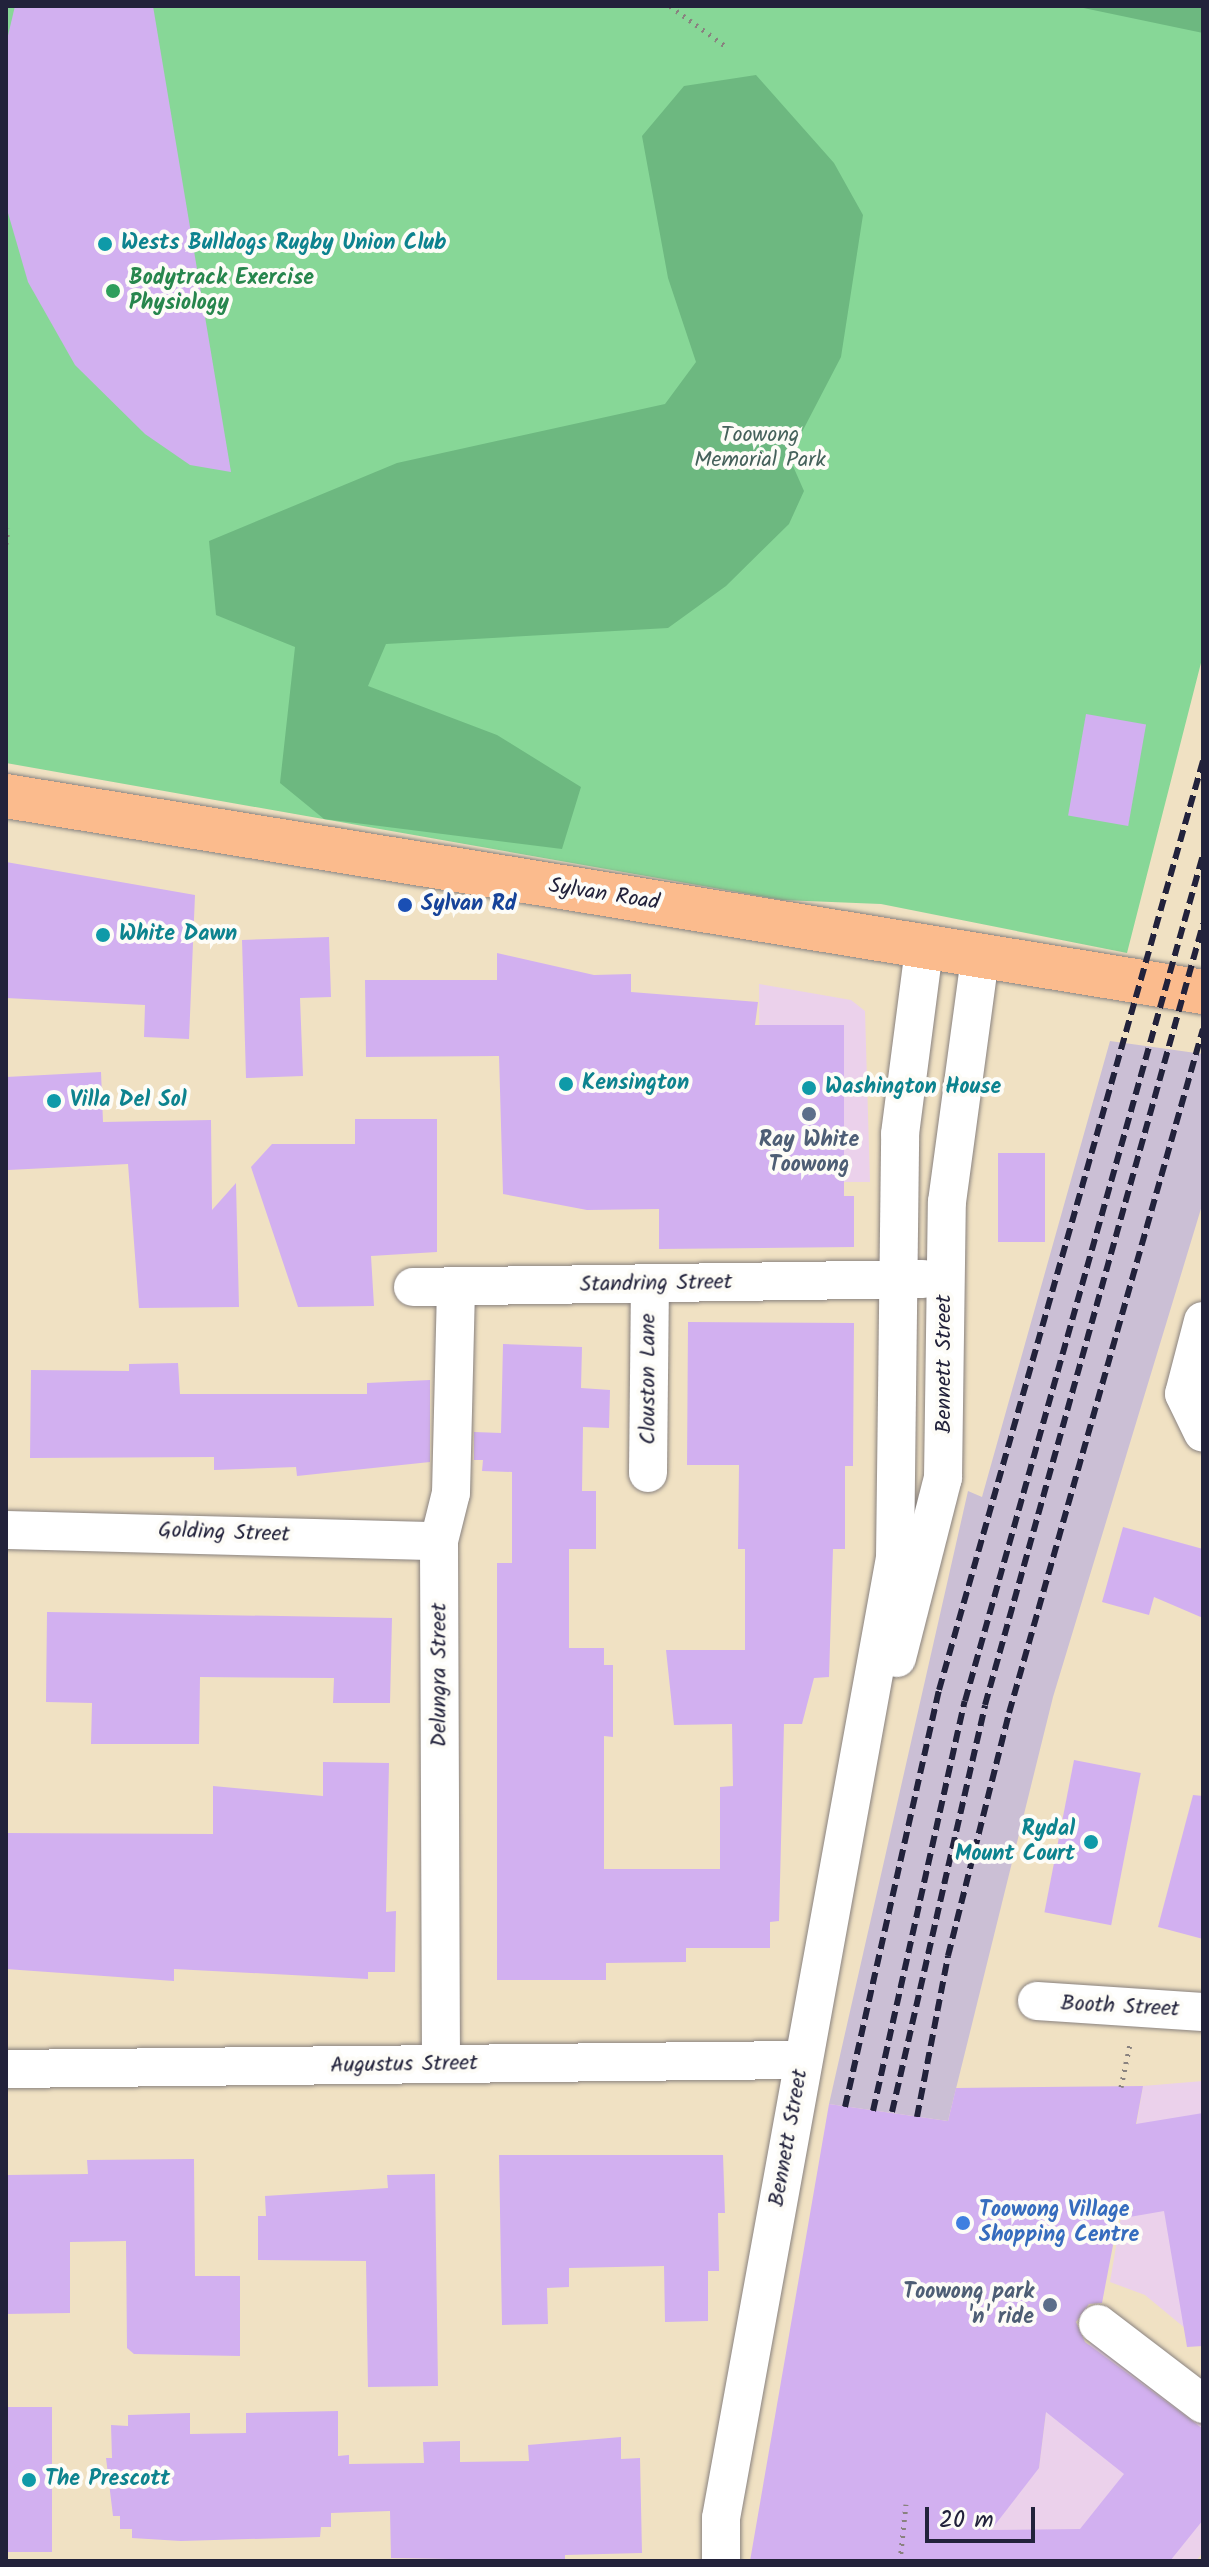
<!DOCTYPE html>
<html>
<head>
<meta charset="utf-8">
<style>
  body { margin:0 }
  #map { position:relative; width:1209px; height:2567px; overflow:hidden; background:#f0e1c3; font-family:Kalam,sans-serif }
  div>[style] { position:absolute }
  .built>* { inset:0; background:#ebd1eb }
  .industrial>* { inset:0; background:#cbbfd5 }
  .green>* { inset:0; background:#87d797 }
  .forest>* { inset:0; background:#6db880 }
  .building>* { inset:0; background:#d2b0f0; transform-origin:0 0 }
  .path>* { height:5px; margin-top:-2.5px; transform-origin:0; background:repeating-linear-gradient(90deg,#89827f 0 2px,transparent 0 8px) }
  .roads { filter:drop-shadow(0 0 2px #89827f) drop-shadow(0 0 2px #89827f) }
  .minor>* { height:38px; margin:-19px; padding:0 19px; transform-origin:19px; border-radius:19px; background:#fff }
  .major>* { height:44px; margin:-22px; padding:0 22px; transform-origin:22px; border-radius:22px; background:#fbbb8d }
  .rail>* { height:6px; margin-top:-3px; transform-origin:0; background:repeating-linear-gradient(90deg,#22223b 0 12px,transparent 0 18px) }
  .dots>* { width:22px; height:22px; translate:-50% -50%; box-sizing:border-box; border:4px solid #fdfcf7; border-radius:50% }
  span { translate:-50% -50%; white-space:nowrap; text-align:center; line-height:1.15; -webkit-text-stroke:8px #fdfcf7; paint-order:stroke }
  .culture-label { font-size:22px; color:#0d838f; font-weight:700 }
  .left { translate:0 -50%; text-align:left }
  .right { translate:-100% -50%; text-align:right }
  .leisure-label { font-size:22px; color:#27864d; font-weight:700 }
  .park-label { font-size:22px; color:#45615b }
  .street-label { font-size:22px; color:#22223b }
  .transit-label { font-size:22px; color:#164399; font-weight:700 }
  .service-label { font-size:22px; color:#4e5e75; font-weight:700 }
  .shop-label { font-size:22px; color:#366cbe; font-weight:700 }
  .frame { position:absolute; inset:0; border:8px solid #22223b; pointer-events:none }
  .scale { position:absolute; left:925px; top:2507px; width:110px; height:36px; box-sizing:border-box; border:4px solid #22223b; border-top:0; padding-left:10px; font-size:24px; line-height:28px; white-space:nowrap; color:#22223b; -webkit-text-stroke:6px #fdfcf7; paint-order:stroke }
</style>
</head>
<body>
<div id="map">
  <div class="built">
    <i style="clip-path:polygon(759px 984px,851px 1000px,865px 1011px,870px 1182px,760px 1182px)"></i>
    <i style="clip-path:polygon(1203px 2081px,1203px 2343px,1145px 2295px,1110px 2282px,1143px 2086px)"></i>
    <i style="clip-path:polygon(1096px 2339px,1203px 2421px,1203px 2552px,1196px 2561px,894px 2561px,1039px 2468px,1050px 2381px)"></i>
  </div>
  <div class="industrial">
    <i style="clip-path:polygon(1110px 1041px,1203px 1054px,1203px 1202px,1053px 1697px,948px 2121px,829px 2104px,968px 1491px,982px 1497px)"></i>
  </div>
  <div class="green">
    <i style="clip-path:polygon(6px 6px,1203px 6px,1203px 655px,1127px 953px,881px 904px,782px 900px,6px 763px)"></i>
  </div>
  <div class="forest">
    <i style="clip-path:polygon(1074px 6px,1203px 6px,1203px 33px)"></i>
    <i style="clip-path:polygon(756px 75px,834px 163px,863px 215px,841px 357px,789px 457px,804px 491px,789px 524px,726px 586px,668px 628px,386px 644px,368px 686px,497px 735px,581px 787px,562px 849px,324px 819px,280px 783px,295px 647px,216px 615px,209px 541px,397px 463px,665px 404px,696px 362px,668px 278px,642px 136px,684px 86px)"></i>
  </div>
  <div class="building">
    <i style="clip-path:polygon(15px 6px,153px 6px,231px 472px,190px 465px,145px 434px,75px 365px,28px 282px,6px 206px,6px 44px)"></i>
    <i style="left:1086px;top:714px;width:61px;height:103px;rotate:10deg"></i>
    <i style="clip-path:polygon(6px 862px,195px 895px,189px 1039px,144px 1037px,145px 1005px,6px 998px)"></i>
    <i style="clip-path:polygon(329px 937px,331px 997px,300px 998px,303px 1076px,246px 1078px,242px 940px)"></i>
    <i style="clip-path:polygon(497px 953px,594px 975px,631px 974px,631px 992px,758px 1002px,755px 1025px,844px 1025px,844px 1196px,854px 1196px,854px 1247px,659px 1249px,659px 1209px,587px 1210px,503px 1194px,499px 1056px,366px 1057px,365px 980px,497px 980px)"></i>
    <i style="clip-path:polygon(101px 1072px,103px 1122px,211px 1120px,212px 1210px,236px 1183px,239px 1307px,139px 1308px,128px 1164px,8px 1170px,6px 1077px)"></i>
    <i style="clip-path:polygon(355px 1119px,437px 1119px,437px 1252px,371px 1256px,374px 1306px,298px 1307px,251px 1167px,272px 1144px,355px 1144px)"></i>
    <i style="left:998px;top:1153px;width:47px;height:89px"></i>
    <i style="clip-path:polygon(688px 1322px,854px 1323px,853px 1466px,845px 1466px,845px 1549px,833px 1549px,829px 1677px,814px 1678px,802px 1724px,784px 1724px,779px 1921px,770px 1922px,770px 1948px,686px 1948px,686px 1962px,606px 1963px,606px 1980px,497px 1980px,497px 1563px,512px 1563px,512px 1472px,482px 1471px,483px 1460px,474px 1460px,474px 1432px,501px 1433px,503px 1344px,582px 1347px,581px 1388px,610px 1390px,609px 1428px,583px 1427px,582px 1491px,596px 1491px,596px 1549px,569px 1549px,569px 1648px,604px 1648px,604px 1665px,613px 1665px,613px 1737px,604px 1736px,604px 1869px,720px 1869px,720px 1787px,733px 1786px,732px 1724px,674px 1725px,666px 1650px,745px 1650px,745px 1549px,738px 1549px,739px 1465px,687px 1465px)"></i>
    <i style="clip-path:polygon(178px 1363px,180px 1394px,367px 1394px,367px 1383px,430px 1380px,430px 1462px,297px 1476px,296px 1467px,214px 1470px,214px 1457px,30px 1458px,31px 1370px,129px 1371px,129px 1364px)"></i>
    <i style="clip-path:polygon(1123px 1527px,1203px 1549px,1203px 1618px,1154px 1597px,1149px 1615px,1102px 1602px)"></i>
    <i style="clip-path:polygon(47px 1612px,392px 1618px,390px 1703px,333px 1703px,334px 1678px,200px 1677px,199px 1744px,91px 1744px,92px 1703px,46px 1702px)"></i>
    <i style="left:1074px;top:1760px;width:68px;height:155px;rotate:11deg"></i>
    <i style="clip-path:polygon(323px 1762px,389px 1763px,386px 1912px,396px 1911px,395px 1972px,368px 1972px,368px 1979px,174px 1969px,174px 1981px,6px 1969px,6px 1833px,213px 1834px,213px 1786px,323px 1796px)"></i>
    <i style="clip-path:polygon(1193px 1795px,1203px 1796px,1203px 1939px,1158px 1927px)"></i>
    <i style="clip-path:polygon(evenodd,1143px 2086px,1136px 2124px,1203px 2113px,1203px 2346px,1187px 2347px,1164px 2211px,1118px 2219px,1102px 2303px,1089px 2304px,1076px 2322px,1085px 2342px,1203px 2429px,1203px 2520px,1170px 2561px,750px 2561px,829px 2104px,948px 2121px,956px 2088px,1143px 2086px,1046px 2412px,1124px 2474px,1080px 2529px,991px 2530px,1039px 2468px,1046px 2412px)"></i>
    <i style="clip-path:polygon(499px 2155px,723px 2155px,725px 2213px,718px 2213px,719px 2271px,708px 2271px,708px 2321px,665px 2322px,664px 2266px,569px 2268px,569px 2287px,547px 2288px,548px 2324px,502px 2325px)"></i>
    <i style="clip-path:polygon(194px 2159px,195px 2276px,240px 2276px,240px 2356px,134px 2354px,127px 2348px,126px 2241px,70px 2242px,70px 2313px,6px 2314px,6px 2175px,88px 2174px,87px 2160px)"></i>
    <i style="clip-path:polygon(435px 2174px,438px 2386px,368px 2387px,366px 2261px,258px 2260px,258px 2216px,266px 2216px,265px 2196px,388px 2188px,387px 2175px)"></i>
    <i style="left:52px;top:2407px;width:145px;height:46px;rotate:90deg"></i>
    <i style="clip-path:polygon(338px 2411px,338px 2456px,349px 2455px,349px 2464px,424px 2463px,423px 2442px,460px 2441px,460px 2462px,529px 2461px,528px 2445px,621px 2437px,621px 2459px,640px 2458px,642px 2553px,565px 2555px,565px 2561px,391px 2558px,390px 2511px,331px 2513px,331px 2527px,321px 2527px,320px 2537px,181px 2541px,132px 2538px,132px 2529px,120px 2529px,120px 2516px,113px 2516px,106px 2458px,112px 2458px,111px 2425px,128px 2426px,128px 2415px,190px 2413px,190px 2434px,246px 2433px,246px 2413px)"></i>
  </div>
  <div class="path">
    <i style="left:670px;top:6px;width:67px;rotate:35.8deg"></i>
    <i style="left:6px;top:544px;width:16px;rotate:-83deg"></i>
    <i style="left:1121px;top:2087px;width:44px;rotate:-78.2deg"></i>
    <i style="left:900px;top:2561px;width:57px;rotate:-84deg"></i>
  </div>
  <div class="roads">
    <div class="minor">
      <i style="left:413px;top:1287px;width:510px;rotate:-0.9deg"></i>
      <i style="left:1203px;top:1321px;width:75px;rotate:104.6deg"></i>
      <i style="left:1184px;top:1394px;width:43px;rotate:64deg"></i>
      <i style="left:648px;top:1473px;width:189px;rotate:-89.4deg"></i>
      <i style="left:6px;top:1530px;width:433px;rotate:1.5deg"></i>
      <i style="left:897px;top:1658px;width:186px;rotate:-75.7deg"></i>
      <i style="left:943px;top:1478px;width:276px;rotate:-89.2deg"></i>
      <i style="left:947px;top:1202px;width:247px;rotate:-82.3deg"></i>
      <i style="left:1037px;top:2001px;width:166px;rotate:3.8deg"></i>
      <i style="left:441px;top:2064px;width:523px;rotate:-90.22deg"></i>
      <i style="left:439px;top:1541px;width:49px;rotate:-76deg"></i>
      <i style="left:451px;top:1493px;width:206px;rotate:-88.6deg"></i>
      <i style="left:6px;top:2069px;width:797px;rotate:-0.65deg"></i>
      <i style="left:1098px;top:2324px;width:132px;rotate:37.3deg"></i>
      <i style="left:721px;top:2561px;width:43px;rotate:-90deg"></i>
      <i style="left:721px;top:2518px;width:976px;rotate:-79.73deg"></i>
      <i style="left:895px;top:1558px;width:424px;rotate:-89.3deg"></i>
      <i style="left:900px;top:1134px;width:187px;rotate:-82.6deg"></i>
    </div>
    <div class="major">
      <i style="left:6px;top:796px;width:1213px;rotate:9.3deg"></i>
    </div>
  </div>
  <div class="rail">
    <i style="left:845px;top:2107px;width:427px;rotate:-77.3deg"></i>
    <i style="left:939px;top:1690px;width:966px;rotate:-74.14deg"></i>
    <i style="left:873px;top:2111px;width:420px;rotate:-77.4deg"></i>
    <i style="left:965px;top:1701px;width:879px;rotate:-74.29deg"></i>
    <i style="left:892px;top:2112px;width:417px;rotate:-77.1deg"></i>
    <i style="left:985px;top:1705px;width:811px;rotate:-74.4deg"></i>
    <i style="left:917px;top:2117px;width:164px;rotate:-79.1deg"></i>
    <i style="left:948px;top:1956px;width:251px;rotate:-75.9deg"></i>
    <i style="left:1009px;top:1713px;width:711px;rotate:-74.17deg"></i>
  </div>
  <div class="dots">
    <i style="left:105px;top:244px;background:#0f9aa8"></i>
    <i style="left:113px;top:291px;background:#2e9e5b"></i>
    <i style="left:405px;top:905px;background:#1a4fb4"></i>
    <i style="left:103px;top:935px;background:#0f9aa8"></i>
    <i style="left:566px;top:1084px;background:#0f9aa8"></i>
    <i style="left:809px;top:1088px;background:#0f9aa8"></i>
    <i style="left:54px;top:1101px;background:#0f9aa8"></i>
    <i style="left:809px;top:1114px;background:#5c6f8a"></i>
    <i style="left:1091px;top:1842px;background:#0f9aa8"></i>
    <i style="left:963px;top:2223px;background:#3f7fe0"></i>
    <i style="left:1050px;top:2305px;background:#5c6f8a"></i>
    <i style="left:29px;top:2480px;background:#0f9aa8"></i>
  </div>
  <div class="culture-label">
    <span class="left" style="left:121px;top:244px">Wests Bulldogs Rugby Union Club</span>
    <span class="left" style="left:119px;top:935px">White Dawn</span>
    <span class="left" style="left:582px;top:1084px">Kensington</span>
    <span class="left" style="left:825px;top:1088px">Washington House</span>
    <span class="left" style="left:70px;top:1101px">Villa Del Sol</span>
    <span class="right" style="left:1075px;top:1842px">Rydal<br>Mount Court</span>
    <span class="left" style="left:45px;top:2480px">The Prescott</span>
  </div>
  <div class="leisure-label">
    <span class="left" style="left:129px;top:291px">Bodytrack Exercise<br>Physiology</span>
  </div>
  <div class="park-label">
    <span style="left:760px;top:448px">Toowong<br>Memorial Park</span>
  </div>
  <div class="street-label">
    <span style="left:604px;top:895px;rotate:9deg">Sylvan Road</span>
    <span style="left:656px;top:1284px;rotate:-1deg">Standring Street</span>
    <span style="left:945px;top:1364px;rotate:-90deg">Bennett Street</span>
    <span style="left:649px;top:1379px;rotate:-90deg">Clouston Lane</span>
    <span style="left:224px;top:1533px;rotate:2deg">Golding Street</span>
    <span style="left:440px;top:1675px;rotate:-90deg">Delungra Street</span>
    <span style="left:1120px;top:2007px;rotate:3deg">Booth Street</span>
    <span style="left:404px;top:2065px;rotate:-1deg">Augustus Street</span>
    <span style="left:789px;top:2138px;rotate:-80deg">Bennett Street</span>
  </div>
  <div class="transit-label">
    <span class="left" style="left:421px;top:905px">Sylvan Rd</span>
  </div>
  <div class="service-label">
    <span style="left:809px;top:1153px">Ray White<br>Toowong</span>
    <span class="right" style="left:1034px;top:2305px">Toowong park<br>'n' ride</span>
  </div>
  <div class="shop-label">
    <span class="left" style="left:979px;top:2223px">Toowong Village<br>Shopping Centre</span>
  </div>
  <div class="frame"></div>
  <div class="scale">20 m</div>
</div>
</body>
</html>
